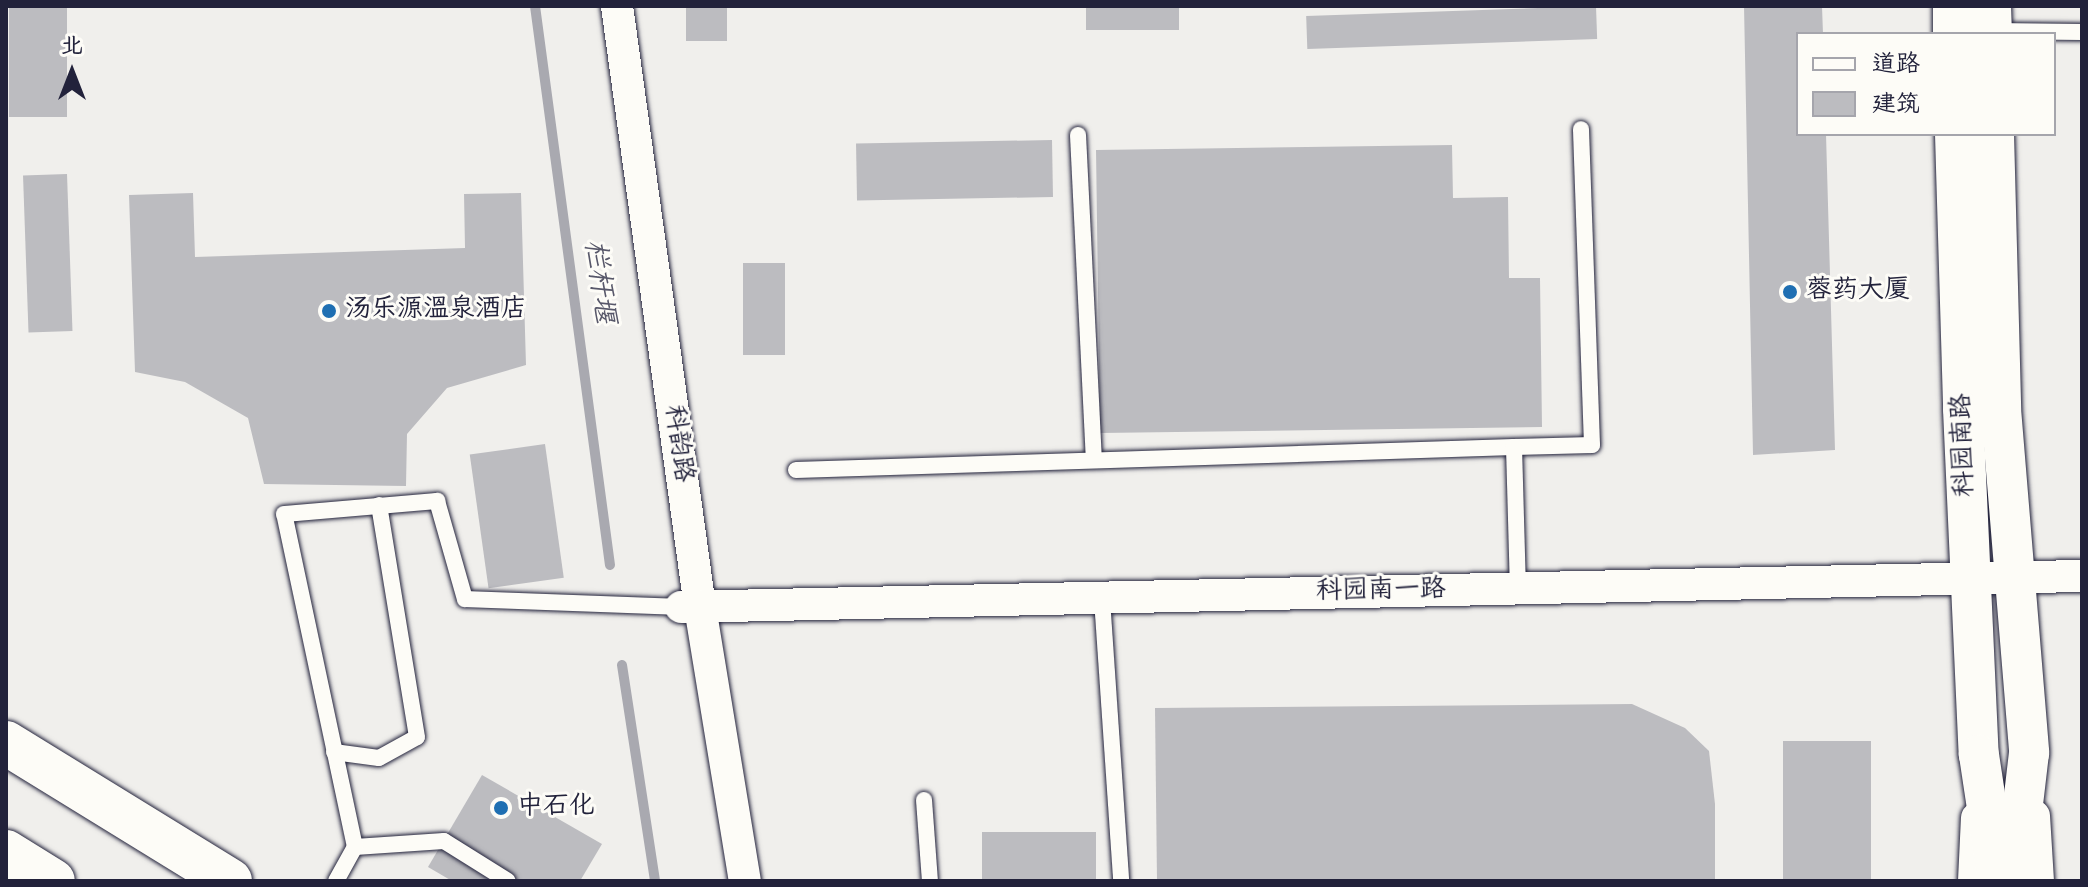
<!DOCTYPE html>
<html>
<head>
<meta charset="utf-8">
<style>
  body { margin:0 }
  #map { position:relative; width:2088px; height:887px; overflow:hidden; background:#f0efec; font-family:Dekko,"LXGW WenKai TC",sans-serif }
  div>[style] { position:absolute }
  .stream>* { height:10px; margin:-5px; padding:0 5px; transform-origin:5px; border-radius:5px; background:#a9a9b0 }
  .building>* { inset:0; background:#bcbcc0; transform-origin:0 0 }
  .roads { filter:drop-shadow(0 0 2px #22223b) drop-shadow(0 0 2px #22223b) }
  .service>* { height:16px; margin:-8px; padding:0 8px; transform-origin:8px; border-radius:8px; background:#fdfcf7 }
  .minor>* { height:32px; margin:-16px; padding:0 16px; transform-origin:16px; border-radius:16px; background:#fdfcf7 }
  .tertiary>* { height:40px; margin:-20px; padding:0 20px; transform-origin:20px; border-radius:20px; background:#fdfcf7 }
  .secondary>* { height:44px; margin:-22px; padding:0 22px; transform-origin:22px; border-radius:22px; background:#fdfcf7 }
  .trunk>* { height:44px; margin:-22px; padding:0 22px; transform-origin:22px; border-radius:22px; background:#fdfcf7 }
  .dots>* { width:22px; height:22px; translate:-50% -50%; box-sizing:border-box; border:4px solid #fdfcf7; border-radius:50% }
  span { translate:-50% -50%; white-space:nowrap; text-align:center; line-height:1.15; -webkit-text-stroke:6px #fdfcf7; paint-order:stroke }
  .poi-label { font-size:26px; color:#22223b }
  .left { translate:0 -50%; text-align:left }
  .street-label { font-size:26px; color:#22223b }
  .water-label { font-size:28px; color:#58586a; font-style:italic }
  .frame { position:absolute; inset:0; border:8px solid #22223b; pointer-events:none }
  .legend { position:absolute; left:1796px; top:32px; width:260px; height:104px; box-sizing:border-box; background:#fdfcf7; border:2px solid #a5a5ac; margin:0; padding:10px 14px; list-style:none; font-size:24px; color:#22223b }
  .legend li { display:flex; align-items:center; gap:16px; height:40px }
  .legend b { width:40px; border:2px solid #a5a5ac }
  .north { position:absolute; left:32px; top:32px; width:80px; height:80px; -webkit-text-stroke:6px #fdfcf7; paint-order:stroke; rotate:0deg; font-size:22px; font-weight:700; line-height:32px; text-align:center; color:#22223b }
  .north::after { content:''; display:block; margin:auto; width:28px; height:36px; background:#22223b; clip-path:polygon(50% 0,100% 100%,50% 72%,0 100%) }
</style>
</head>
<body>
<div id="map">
  <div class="stream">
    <i style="left:535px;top:6px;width:564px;rotate:82.36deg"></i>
    <i style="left:622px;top:665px;width:219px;rotate:81.3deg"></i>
  </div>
  <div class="building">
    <i style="left:9px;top:6px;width:58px;height:111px"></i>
    <i style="left:686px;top:6px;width:41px;height:35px"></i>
    <i style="left:1086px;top:6px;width:93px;height:24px"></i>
    <i style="left:1596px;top:6px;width:33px;height:290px;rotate:88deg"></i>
    <i style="clip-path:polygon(1744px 6px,1822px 6px,1823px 34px,1798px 34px,1798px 134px,1826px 134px,1835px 450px,1753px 455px)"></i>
    <i style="left:1052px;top:140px;width:57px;height:196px;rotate:89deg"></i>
    <i style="clip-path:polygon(1452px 145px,1453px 198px,1508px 197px,1509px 278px,1540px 278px,1542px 427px,1100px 433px,1096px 150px)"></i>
    <i style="left:67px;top:174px;width:157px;height:44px;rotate:88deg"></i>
    <i style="clip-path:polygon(193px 193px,195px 257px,465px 248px,464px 194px,521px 193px,526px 365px,447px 388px,407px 434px,406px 486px,264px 484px,248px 418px,185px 382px,135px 372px,129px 195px)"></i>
    <i style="left:743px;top:263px;width:42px;height:92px"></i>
    <i style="left:545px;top:444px;width:135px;height:76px;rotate:82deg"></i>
    <i style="clip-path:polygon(1632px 704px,1685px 728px,1709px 751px,1715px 804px,1715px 881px,1157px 881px,1155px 708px)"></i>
    <i style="left:1871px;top:741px;width:140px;height:88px;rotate:90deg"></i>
    <i style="clip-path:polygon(482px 775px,602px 844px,580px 881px,452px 881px,428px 867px)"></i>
    <i style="left:982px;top:832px;width:114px;height:49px"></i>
  </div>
  <div class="roads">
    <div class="service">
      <i style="left:1992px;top:31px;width:90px;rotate:0.6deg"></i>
      <i style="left:1078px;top:135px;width:325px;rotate:87.2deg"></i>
      <i style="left:1514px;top:447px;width:78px;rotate:-1.5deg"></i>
      <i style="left:1592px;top:445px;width:316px;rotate:-92deg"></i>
      <i style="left:796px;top:470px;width:718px;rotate:-1.83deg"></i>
      <i style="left:1514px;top:447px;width:141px;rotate:88.4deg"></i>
      <i style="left:1102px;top:599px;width:283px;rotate:86.1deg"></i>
      <i style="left:334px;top:752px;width:45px;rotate:7.6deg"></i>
      <i style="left:379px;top:758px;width:43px;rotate:-28.9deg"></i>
      <i style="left:417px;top:737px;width:235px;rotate:-99.3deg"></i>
      <i style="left:924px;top:800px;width:81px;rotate:85.8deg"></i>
      <i style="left:355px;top:847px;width:89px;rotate:-3.9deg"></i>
      <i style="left:444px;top:841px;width:75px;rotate:32deg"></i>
      <i style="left:336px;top:881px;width:39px;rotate:-61deg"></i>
      <i style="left:355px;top:847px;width:340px;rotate:-102deg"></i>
      <i style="left:284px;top:514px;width:154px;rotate:-4.9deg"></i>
      <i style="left:437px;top:501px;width:102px;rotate:74.1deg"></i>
      <i style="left:465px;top:599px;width:216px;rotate:2.1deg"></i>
    </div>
    <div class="minor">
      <i style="left:617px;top:6px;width:607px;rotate:82.14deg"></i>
      <i style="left:700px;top:607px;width:278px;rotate:80.7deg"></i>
      <i style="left:681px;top:607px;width:1401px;rotate:-1.27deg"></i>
      <i style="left:2034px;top:816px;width:65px;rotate:86.5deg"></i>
      <i style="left:1974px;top:881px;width:63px;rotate:-87.3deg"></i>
    </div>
    <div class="tertiary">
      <i style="left:1953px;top:6px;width:28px;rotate:90deg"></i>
      <i style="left:1991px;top:6px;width:28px;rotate:88deg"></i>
      <i style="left:1955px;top:134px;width:275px;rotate:88.3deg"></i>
      <i style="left:1963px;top:409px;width:346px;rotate:87.4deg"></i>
      <i style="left:1979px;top:755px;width:127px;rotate:81.4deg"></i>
      <i style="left:1994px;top:134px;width:275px;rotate:88.5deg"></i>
      <i style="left:2001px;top:409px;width:345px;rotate:85.3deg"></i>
      <i style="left:2029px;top:753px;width:129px;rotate:96.7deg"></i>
    </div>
    <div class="secondary">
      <i style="left:6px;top:743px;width:263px;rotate:31.6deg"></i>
    </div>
    <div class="trunk">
      <i style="left:6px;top:852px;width:55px;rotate:31.7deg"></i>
    </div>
  </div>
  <div class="dots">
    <i style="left:1790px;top:292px;background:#1f6fb2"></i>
    <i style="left:329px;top:311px;background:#1f6fb2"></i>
    <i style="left:501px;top:808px;background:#1f6fb2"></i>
  </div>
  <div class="poi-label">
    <span class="left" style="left:1806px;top:292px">蓉药大厦</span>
    <span class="left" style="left:345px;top:311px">汤乐源温泉酒店</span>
    <span class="left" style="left:517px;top:808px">中石化</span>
  </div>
  <div class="street-label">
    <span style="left:677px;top:444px;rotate:82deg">科韵路</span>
    <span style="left:1965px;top:445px;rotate:-92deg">科园南路</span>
    <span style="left:1381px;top:592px;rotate:-1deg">科园南一路</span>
  </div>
  <div class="water-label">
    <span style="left:597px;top:282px;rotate:82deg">栏杆堰</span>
  </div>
  <div class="frame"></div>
  <ul class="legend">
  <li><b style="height:10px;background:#fdfcf7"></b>道路</li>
  <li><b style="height:22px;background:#bcbcc0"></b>建筑</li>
  </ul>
  <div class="north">北</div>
</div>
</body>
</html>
